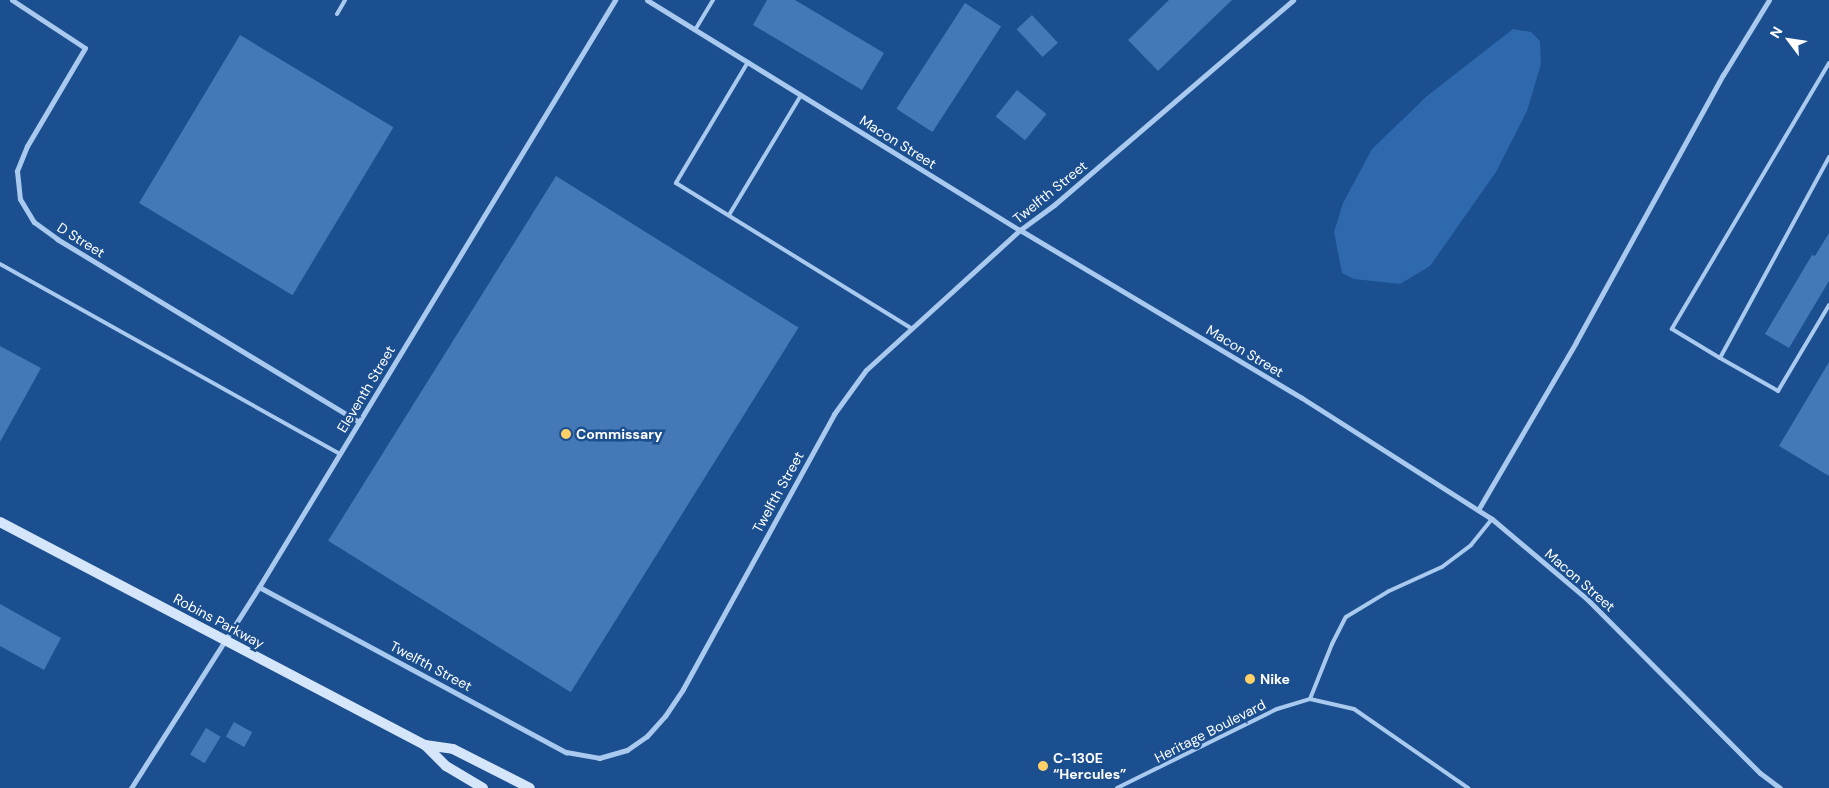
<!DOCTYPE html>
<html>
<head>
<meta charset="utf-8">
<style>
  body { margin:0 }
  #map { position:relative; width:1829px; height:788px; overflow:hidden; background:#1b4f8f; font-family:"DM Sans",sans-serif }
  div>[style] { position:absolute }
  .green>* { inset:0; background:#2e69ad }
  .building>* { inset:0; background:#4478b7; transform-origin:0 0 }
  .lane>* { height:4px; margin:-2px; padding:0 2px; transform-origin:2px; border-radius:2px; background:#a9c9ee }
  .street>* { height:5px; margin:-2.5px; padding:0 2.5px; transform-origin:2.5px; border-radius:2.5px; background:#a9c9ee }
  .secondary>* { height:10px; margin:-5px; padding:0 5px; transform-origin:5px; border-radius:5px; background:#d6e6fa }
  .dots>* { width:14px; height:14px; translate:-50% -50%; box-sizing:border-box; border:2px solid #1b4f8f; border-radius:50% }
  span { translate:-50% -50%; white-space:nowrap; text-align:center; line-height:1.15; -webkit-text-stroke:5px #1b4f8f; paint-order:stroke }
  .street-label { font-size:14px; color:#fff }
  .poi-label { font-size:14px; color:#fff; font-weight:700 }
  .left { translate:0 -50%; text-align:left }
  .north { position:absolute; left:1764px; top:15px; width:50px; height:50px; -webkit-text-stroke:4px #1b4f8f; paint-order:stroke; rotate:301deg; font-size:14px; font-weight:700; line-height:20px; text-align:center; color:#fff }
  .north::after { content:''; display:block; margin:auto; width:18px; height:22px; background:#fff; clip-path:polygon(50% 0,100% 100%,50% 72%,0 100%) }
</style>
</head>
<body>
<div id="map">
  <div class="green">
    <i style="clip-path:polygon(1513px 29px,1531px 32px,1540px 41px,1541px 64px,1527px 111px,1496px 172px,1430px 266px,1400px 284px,1354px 279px,1342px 273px,1334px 232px,1343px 203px,1372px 149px,1427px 96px)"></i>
  </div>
  <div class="building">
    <i style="clip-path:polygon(767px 0,795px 0,884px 53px,862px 90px,753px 25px)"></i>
    <i style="clip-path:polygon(1169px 0,1232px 0,1158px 71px,1128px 40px)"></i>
    <i style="left:965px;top:3px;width:43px;height:126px;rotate:33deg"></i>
    <i style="left:1032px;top:15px;width:38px;height:21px;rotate:47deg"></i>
    <i style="left:240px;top:35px;width:179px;height:196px;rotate:31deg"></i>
    <i style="left:1017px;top:90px;width:38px;height:34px;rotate:39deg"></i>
    <i style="left:556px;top:176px;width:286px;height:430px;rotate:32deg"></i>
    <i style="clip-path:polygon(1829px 233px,1829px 281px,1789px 348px,1765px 334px,1812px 255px,1815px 256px)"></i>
    <i style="clip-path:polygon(0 346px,41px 368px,0 442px)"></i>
    <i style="clip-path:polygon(1829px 362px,1829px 476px,1779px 446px)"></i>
    <i style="clip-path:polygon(0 604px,61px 638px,44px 670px,0 646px)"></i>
    <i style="left:234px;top:722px;width:21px;height:17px;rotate:29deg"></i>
    <i style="left:206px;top:728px;width:17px;height:31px;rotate:31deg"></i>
  </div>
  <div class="lane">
    <i style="left:337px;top:14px;width:16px;rotate:-60deg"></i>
    <i style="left:695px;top:30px;width:35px;rotate:-59deg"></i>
    <i style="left:748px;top:62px;width:141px;rotate:120.8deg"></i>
    <i style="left:676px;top:183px;width:276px;rotate:31.7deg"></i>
    <i style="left:1829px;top:63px;width:309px;rotate:120.6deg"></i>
    <i style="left:1672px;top:329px;width:56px;rotate:31.1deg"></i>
    <i style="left:1720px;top:358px;width:229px;rotate:-61.5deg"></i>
    <i style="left:729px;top:215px;width:140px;rotate:-59deg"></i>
    <i style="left:0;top:264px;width:389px;rotate:29.2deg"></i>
    <i style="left:1720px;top:358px;width:67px;rotate:29.6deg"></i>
    <i style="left:1778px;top:391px;width:100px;rotate:-59.3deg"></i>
    <i style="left:1310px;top:699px;width:59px;rotate:-68.2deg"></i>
    <i style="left:1332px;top:644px;width:30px;rotate:-63deg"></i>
    <i style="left:1346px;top:617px;width:50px;rotate:-31.2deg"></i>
    <i style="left:1389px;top:591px;width:58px;rotate:-24.4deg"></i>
    <i style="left:1442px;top:567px;width:36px;rotate:-37deg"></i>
    <i style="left:1471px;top:545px;width:33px;rotate:-51deg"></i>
    <i style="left:1117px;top:788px;width:178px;rotate:-26.3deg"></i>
    <i style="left:1277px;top:709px;width:34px;rotate:-17deg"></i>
    <i style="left:1310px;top:699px;width:45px;rotate:12.8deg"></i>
    <i style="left:1354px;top:709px;width:139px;rotate:34.7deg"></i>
  </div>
  <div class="street">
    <i style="left:12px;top:0;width:87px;rotate:33.3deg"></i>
    <i style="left:85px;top:48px;width:114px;rotate:120.6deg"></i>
    <i style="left:27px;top:146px;width:27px;rotate:112deg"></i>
    <i style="left:17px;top:171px;width:28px;rotate:84deg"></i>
    <i style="left:20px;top:199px;width:27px;rotate:59deg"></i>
    <i style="left:34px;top:222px;width:29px;rotate:36deg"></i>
    <i style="left:57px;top:239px;width:353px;rotate:31.2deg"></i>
    <i style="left:647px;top:0;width:438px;rotate:31.7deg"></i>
    <i style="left:1020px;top:230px;width:328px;rotate:30.8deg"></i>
    <i style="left:1302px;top:398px;width:225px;rotate:32.5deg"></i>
    <i style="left:1492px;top:519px;width:124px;rotate:40.1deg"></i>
    <i style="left:1587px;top:599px;width:245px;rotate:45.2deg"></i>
    <i style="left:1760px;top:773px;width:25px;rotate:37deg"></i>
    <i style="left:1478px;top:510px;width:194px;rotate:-59.7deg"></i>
    <i style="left:1576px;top:342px;width:305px;rotate:-61.2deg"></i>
    <i style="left:1723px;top:75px;width:88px;rotate:-58.5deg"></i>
    <i style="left:259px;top:587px;width:349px;rotate:28.3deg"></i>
    <i style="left:566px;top:752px;width:34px;rotate:10deg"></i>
    <i style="left:599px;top:758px;width:29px;rotate:-16deg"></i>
    <i style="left:627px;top:750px;width:24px;rotate:-35deg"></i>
    <i style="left:647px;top:736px;width:27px;rotate:-48deg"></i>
    <i style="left:665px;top:716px;width:32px;rotate:-56deg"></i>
    <i style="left:683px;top:689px;width:314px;rotate:-61.2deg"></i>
    <i style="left:834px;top:414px;width:54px;rotate:-54deg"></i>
    <i style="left:866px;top:370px;width:208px;rotate:-42.3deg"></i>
    <i style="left:1020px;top:230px;width:42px;rotate:-36.3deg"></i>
    <i style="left:1054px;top:205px;width:315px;rotate:-40.6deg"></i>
    <i style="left:131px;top:788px;width:238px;rotate:-57.5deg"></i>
    <i style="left:259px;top:587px;width:687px;rotate:-58.76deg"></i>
  </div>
  <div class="secondary">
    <i style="left:0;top:522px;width:480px;rotate:27.7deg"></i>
    <i style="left:425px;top:745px;width:30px;rotate:45deg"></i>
    <i style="left:446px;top:766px;width:43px;rotate:30.7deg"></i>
    <i style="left:425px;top:745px;width:28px;rotate:8deg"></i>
    <i style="left:453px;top:749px;width:86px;rotate:26.9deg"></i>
  </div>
  <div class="dots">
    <i style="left:566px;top:434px;background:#ffd166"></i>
    <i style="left:1250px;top:679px;background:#ffd166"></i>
    <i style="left:1043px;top:766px;background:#ffd166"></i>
  </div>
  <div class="street-label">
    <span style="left:898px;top:142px;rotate:32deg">Macon Street</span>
    <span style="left:1050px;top:192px;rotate:-39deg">Twelfth Street</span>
    <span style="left:81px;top:240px;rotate:32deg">D Street</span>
    <span style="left:1245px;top:351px;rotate:31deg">Macon Street</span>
    <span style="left:366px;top:389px;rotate:-59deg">Eleventh Street</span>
    <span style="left:778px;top:492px;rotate:-61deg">Twelfth Street</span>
    <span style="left:1580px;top:580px;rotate:41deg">Macon Street</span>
    <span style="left:219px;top:621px;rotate:28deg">Robins Parkway</span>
    <span style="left:431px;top:666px;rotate:28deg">Twelfth Street</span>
    <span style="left:1210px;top:731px;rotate:-27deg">Heritage Boulevard</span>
  </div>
  <div class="poi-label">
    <span class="left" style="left:576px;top:434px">Commissary</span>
    <span class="left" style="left:1260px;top:679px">Nike</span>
    <span class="left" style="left:1053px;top:766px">C-130E<br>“Hercules”</span>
  </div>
  <div class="north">N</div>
</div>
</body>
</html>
